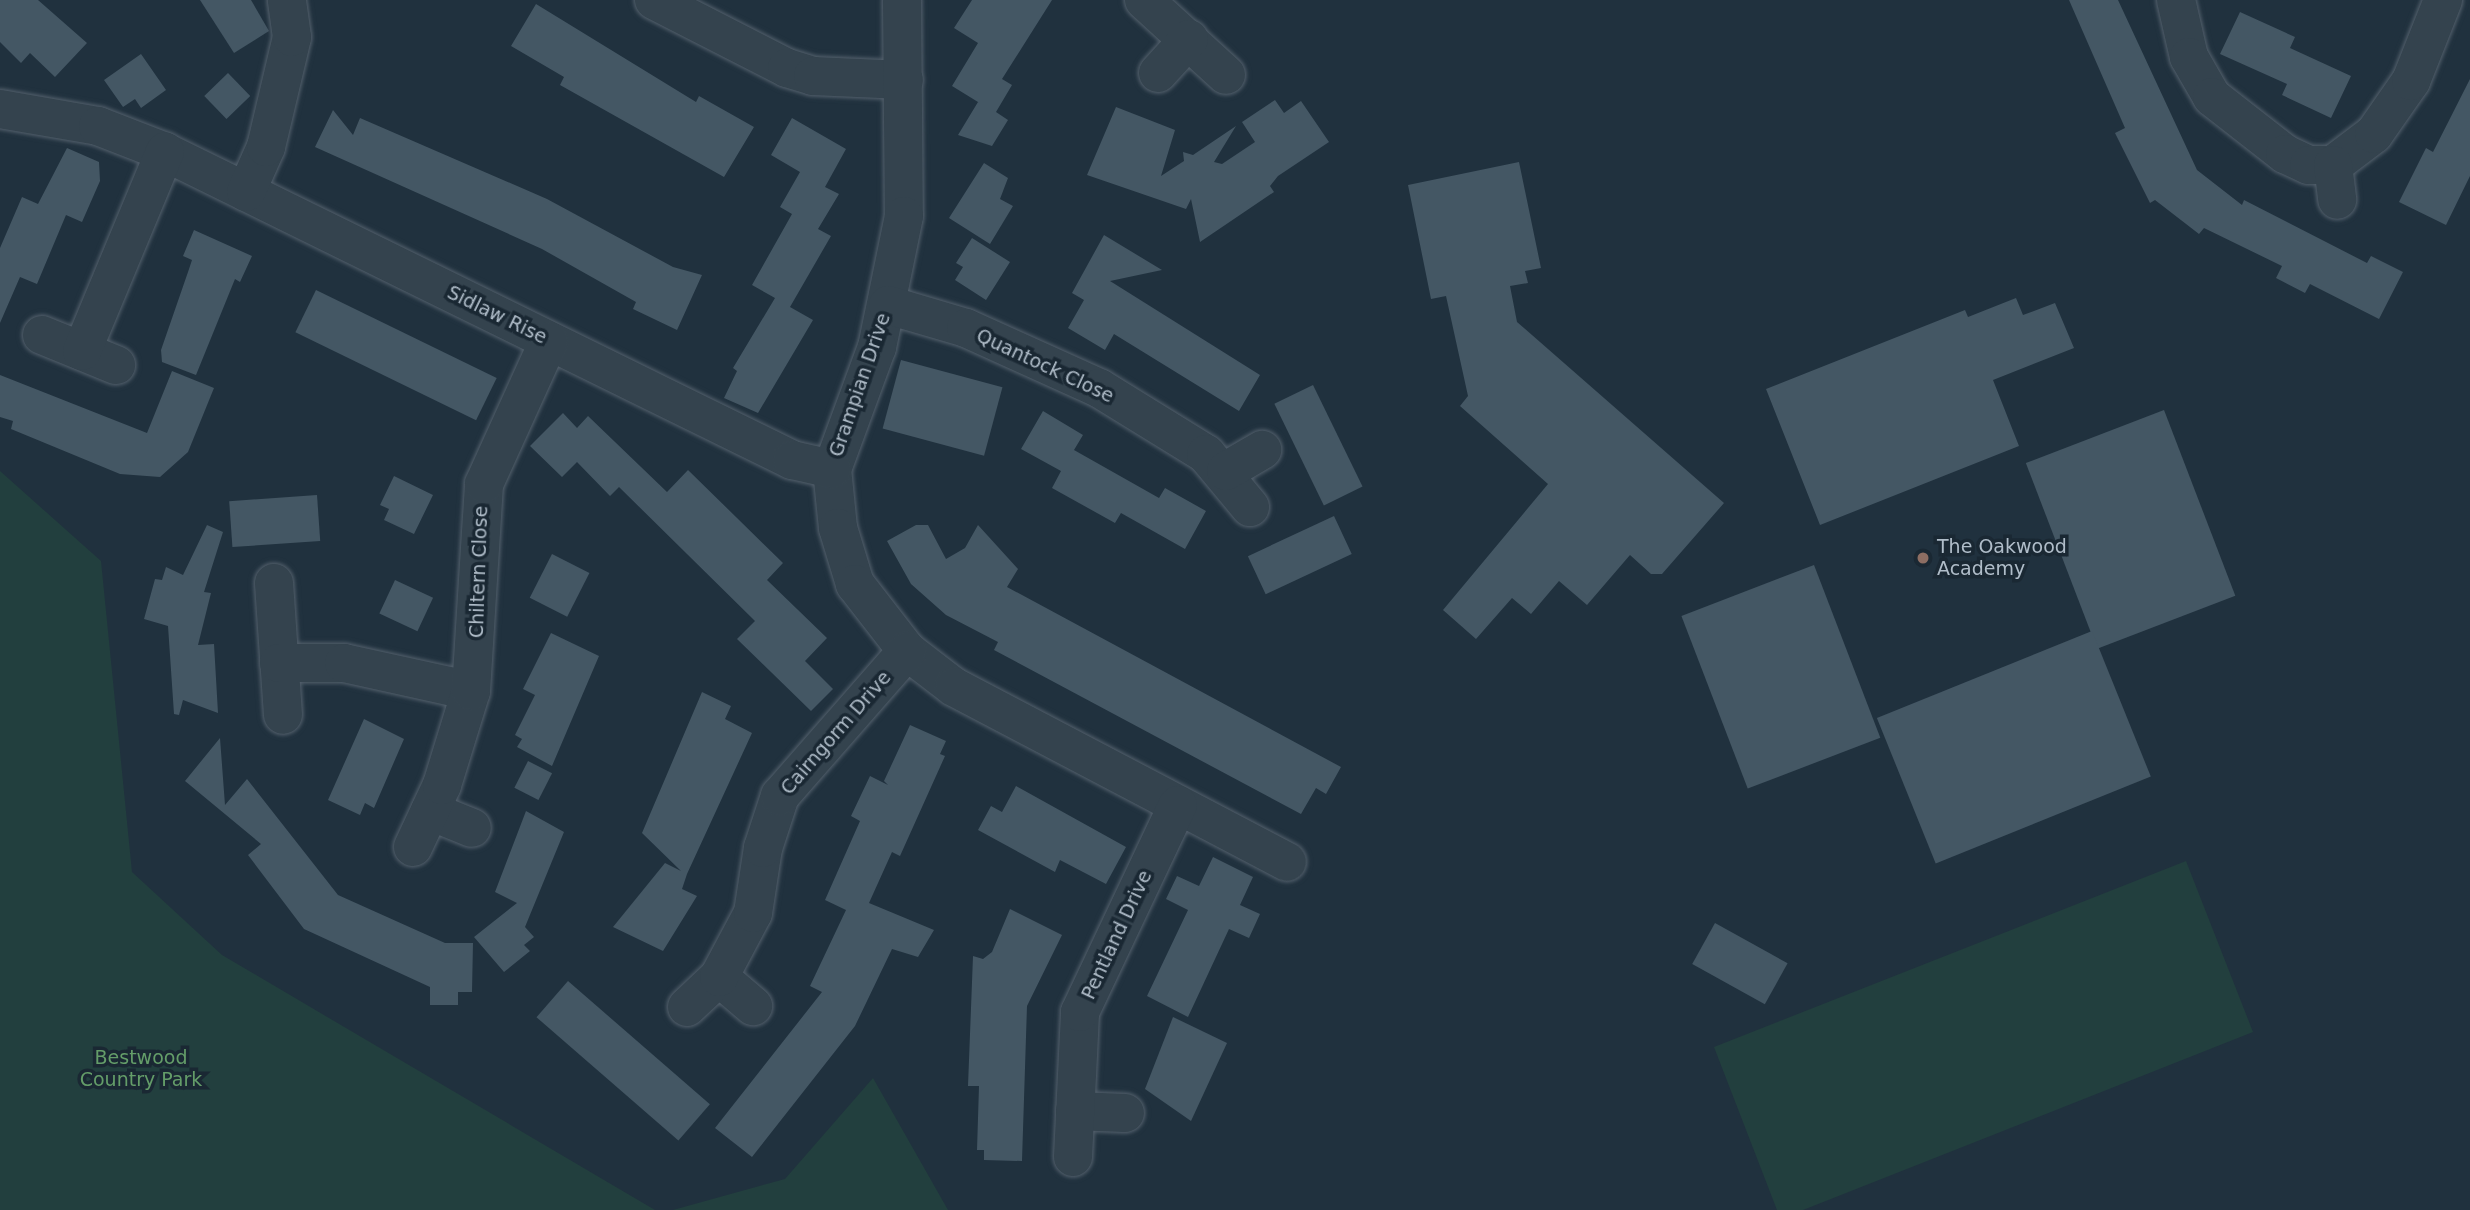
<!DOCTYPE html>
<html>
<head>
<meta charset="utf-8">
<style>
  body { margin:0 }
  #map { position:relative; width:2470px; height:1210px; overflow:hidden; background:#20313e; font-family:"DejaVu Sans",sans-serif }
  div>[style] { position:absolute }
  .green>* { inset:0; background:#223f3e }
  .building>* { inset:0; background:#445764; transform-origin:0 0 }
  .roads { filter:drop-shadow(0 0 2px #53606c) drop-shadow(0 0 2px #53606c) }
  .street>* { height:38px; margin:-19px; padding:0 19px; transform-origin:19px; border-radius:19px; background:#34434e }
  .dots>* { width:19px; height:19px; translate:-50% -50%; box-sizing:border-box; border:4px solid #1a2833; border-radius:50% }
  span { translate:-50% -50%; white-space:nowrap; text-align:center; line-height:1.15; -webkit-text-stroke:7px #1a2833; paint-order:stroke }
  .street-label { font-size:19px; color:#b0bdc9 }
  .poi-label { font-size:19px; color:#b0bdc9 }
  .left { translate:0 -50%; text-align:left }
  .park-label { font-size:19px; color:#649d69 }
</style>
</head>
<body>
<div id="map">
  <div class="green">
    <i style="clip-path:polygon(0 471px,101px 561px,132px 872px,222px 955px,655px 1210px,0 1210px)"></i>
    <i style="clip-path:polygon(2186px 861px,2253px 1032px,1803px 1210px,1777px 1210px,1714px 1047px)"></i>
    <i style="clip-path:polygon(873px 1078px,948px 1210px,673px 1210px,785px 1179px)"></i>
  </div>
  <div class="building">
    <i style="clip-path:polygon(0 0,38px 0,87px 43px,55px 77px,30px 53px,21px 63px,0 42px)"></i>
    <i style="clip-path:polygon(200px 0,251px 0,269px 31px,234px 53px)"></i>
    <i style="clip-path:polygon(972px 0,1052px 0,1002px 79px,1012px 85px,996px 112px,1008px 120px,992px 146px,958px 135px,978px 102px,991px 110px,952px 86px,978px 43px,954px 28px)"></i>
    <i style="clip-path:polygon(2069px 0,2118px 0,2197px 170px,2242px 205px,2244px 200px,2367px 263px,2371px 256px,2403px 272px,2379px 319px,2310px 284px,2305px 293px,2276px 278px,2282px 266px,2204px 228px,2199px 234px,2155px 200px,2150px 203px,2115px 133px,2125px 128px)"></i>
    <i style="clip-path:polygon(536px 4px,696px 102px,699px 96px,754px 127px,724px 177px,560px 85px,564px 77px,511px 46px)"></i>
    <i style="clip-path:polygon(2240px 12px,2295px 37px,2290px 48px,2351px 76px,2331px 118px,2282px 95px,2287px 84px,2220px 54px)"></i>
    <i style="clip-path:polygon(141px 54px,166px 90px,141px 108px,135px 99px,123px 107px,104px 80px)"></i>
    <i style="left:228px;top:73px;width:32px;height:33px;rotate:46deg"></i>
    <i style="clip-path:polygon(2470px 79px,2470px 176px,2446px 225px,2399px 202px,2426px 148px,2433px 152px)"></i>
    <i style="clip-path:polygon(1275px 100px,1284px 113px,1301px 101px,1329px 142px,1278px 176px,1270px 186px,1274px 192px,1200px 242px,1191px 199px,1186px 209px,1087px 175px,1116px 107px,1175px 130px,1161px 176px,1184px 161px,1183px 152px,1193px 155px,1236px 126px,1214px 162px,1222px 164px,1255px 142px,1242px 122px)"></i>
    <i style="clip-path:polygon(333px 110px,353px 135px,360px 118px,547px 199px,673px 267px,702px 275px,677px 330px,633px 309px,636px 302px,542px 249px,315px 147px)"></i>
    <i style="clip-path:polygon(792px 118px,846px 149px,825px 187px,839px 194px,818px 229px,831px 236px,790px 307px,813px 320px,758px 413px,724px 398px,737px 371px,733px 368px,775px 298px,752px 285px,792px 214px,780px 207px,800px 172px,771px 155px)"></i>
    <i style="clip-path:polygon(67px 148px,99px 162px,100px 181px,82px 222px,66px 215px,37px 284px,20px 277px,0 323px,0 248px,22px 197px,38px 204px)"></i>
    <i style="clip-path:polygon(1519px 162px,1541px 268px,1525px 271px,1528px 283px,1510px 286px,1517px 322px,1724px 503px,1662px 574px,1651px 574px,1630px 555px,1587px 605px,1559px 581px,1531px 614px,1512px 598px,1476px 639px,1443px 610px,1548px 484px,1460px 406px,1468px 396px,1446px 296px,1431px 299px,1408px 185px)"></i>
    <i style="clip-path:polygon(984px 163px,1008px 178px,1000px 199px,1013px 206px,990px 244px,949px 218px)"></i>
    <i style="clip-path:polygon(194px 230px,252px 256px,240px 282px,235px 279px,196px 375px,162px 362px,161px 350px,188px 272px,192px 260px,183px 256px)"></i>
    <i style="clip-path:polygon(1104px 235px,1162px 270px,1110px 281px,1260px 375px,1239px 411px,1114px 334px,1105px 350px,1068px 328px,1084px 300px,1072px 293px)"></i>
    <i style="clip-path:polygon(972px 238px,1010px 262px,986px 300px,955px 280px,963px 267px,956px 263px)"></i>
    <i style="left:316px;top:290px;width:201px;height:47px;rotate:26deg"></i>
    <i style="clip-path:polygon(2016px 298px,2023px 315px,2055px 303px,2074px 348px,1993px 380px,2019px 446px,1820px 525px,1766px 389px,1965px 310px,1968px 317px)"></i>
    <i style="left:901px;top:360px;width:105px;height:71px;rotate:15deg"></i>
    <i style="clip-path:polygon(172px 371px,214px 388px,188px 452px,160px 477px,120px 474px,11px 429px,13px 421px,0 417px,0 375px,147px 433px)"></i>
    <i style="left:1313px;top:385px;width:113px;height:43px;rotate:64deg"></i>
    <i style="left:2164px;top:410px;width:199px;height:148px;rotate:69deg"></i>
    <i style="clip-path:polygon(1043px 411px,1083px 435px,1074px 450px,1159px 498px,1165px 488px,1206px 511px,1185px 549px,1121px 513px,1115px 523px,1052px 488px,1061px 471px,1021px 449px)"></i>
    <i style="clip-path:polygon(563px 413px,577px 428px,588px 416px,667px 492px,688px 470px,783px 563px,767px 580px,827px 638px,805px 661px,833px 689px,811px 711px,737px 639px,755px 621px,619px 487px,610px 496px,577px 462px,562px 477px,530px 446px)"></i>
    <i style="clip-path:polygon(394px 476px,433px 495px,414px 534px,384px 520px,389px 509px,380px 505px)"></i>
    <i style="left:317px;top:495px;width:46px;height:88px;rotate:86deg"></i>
    <i style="left:1334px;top:516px;width:42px;height:95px;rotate:65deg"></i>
    <i style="clip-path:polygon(207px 525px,223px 532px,204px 592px,211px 593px,198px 645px,214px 644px,218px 713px,183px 700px,179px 715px,174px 714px,168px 626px,144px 619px,155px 579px,162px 580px,166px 567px,183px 575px)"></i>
    <i style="clip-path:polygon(916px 525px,928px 525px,946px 559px,965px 548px,978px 525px,1018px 569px,1007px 587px,1341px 767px,1326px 794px,1316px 788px,1301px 814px,994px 650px,998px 642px,946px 615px,911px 584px,887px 541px)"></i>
    <i style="left:552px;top:554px;width:42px;height:49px;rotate:27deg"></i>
    <i style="left:1814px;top:565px;width:185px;height:142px;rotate:69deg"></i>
    <i style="left:395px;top:580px;width:42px;height:37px;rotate:25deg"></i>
    <i style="left:2092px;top:631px;width:157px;height:232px;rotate:68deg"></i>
    <i style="clip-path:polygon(551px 633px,599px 656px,552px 766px,517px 747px,522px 739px,515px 735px,535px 695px,523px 689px)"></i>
    <i style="clip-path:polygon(702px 692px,731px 706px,725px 719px,752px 733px,687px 874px,682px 889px,697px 896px,663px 951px,613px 927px,665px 863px,681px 871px,642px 833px)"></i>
    <i style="clip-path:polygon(364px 719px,404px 739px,374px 808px,365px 803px,360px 815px,328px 800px)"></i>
    <i style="clip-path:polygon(910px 725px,946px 741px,940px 754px,945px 756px,900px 856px,892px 852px,869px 903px,934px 930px,918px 957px,892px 949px,855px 1026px,752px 1157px,715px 1128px,822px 992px,810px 986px,846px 910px,825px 900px,860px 821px,851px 816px,870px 776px,888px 785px,884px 781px)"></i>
    <i style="clip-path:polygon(220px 738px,225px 805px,247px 779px,338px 895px,445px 943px,473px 943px,472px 992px,458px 992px,458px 1005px,430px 1005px,430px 987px,304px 929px,248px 855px,261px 844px,185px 781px)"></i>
    <i style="left:528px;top:761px;width:27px;height:30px;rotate:27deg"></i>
    <i style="clip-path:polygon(1016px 786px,1126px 847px,1106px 884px,1060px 860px,1055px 872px,978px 830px,991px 806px,1002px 812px)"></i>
    <i style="clip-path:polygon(526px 811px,564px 832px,525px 927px,534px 937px,524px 945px,530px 951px,504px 972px,474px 937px,517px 903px,495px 892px)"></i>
    <i style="clip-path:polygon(1213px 857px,1253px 877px,1240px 905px,1260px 914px,1249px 938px,1229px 929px,1188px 1017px,1147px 996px,1188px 910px,1166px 899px,1177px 876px,1199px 886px)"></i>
    <i style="clip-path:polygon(1010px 909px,1062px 935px,1027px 1006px,1022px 1161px,984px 1160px,984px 1150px,977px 1150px,979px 1086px,968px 1086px,973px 956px,983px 959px,992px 952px)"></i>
    <i style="left:1715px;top:923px;width:83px;height:47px;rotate:29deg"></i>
    <i style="left:568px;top:981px;width:188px;height:48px;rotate:41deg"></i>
    <i style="clip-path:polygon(1173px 1017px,1227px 1043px,1191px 1121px,1145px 1089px)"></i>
  </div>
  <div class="roads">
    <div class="street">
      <i style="left:654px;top:0;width:149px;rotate:27.1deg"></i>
      <i style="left:787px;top:68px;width:27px;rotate:17deg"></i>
      <i style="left:813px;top:76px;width:91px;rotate:2.5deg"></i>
      <i style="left:902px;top:0;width:216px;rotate:89.5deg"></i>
      <i style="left:904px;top:216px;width:134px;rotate:101.6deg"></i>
      <i style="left:877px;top:347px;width:130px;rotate:110.2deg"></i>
      <i style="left:832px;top:469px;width:59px;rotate:84.2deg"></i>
      <i style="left:838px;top:528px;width:59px;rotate:73.1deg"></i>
      <i style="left:855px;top:584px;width:85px;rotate:52.2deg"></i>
      <i style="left:907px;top:651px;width:59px;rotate:37.5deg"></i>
      <i style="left:954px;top:687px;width:376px;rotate:27.7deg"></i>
      <i style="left:1144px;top:0;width:111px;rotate:42.4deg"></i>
      <i style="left:2176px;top:0;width:58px;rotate:77.2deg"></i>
      <i style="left:2189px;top:57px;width:46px;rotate:60.1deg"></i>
      <i style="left:2212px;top:97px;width:93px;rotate:38deg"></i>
      <i style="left:2285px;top:154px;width:26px;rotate:25deg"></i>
      <i style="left:2309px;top:165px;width:24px"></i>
      <i style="left:2333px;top:165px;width:51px;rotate:-37.1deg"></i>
      <i style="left:2374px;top:134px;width:65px;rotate:-55.1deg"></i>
      <i style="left:2411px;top:81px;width:87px;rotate:-68.4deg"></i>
      <i style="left:1158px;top:73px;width:46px;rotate:-47.6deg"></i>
      <i style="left:0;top:109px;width:99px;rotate:9.8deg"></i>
      <i style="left:98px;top:126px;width:72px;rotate:21.2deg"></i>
      <i style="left:165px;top:152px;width:699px;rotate:26.16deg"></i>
      <i style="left:792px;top:460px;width:41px;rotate:12.7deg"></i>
      <i style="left:2333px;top:165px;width:35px;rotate:83deg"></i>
      <i style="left:246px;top:192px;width:49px;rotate:-66deg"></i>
      <i style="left:266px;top:147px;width:113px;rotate:-76.7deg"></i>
      <i style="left:292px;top:37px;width:37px;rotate:-98deg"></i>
      <i style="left:888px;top:305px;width:81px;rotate:16.4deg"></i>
      <i style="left:966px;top:328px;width:146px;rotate:24.3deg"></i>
      <i style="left:1099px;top:388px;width:126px;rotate:31.7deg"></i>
      <i style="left:1206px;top:454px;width:69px;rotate:50.3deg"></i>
      <i style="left:42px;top:335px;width:80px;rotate:22.1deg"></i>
      <i style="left:82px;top:351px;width:216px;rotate:-67.4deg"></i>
      <i style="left:1226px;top:471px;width:42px;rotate:-30.3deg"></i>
      <i style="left:274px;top:583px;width:132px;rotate:86.1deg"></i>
      <i style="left:279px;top:663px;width:65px"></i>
      <i style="left:344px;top:663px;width:130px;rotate:12.4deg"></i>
      <i style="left:430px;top:811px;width:45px;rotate:22deg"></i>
      <i style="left:413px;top:847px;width:68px;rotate:-64.9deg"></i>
      <i style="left:442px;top:785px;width:98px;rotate:-72.9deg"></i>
      <i style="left:471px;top:691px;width:207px;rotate:-86.4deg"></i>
      <i style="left:484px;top:484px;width:157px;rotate:-65.6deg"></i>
      <i style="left:719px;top:977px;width:45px;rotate:40.5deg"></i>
      <i style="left:687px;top:1007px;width:44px;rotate:-43.2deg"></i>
      <i style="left:719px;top:977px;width:72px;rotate:-62deg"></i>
      <i style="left:753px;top:913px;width:66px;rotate:-81.3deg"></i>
      <i style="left:763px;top:848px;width:55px;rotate:-71.9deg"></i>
      <i style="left:780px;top:796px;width:193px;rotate:-48.8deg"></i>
      <i style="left:1075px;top:1111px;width:50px;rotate:2.3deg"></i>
      <i style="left:1073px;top:1157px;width:145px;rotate:-87.2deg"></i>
      <i style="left:1080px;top:1012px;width:229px;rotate:-64.7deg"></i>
    </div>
  </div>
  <div class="dots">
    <i style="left:1923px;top:558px;background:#8d6e63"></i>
  </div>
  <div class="street-label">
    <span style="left:497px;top:315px;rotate:26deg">Sidlaw Rise</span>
    <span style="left:1045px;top:366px;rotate:25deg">Quantock Close</span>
    <span style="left:860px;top:385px;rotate:-71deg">Grampian Drive</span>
    <span style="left:479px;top:572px;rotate:-88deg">Chiltern Close</span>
    <span style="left:836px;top:733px;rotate:-49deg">Cairngorm Drive</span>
    <span style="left:1117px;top:935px;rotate:-65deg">Pentland Drive</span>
  </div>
  <div class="poi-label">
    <span class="left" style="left:1937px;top:558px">The Oakwood<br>Academy</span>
  </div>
  <div class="park-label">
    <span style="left:141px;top:1069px">Bestwood<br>Country Park</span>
  </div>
</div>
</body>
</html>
